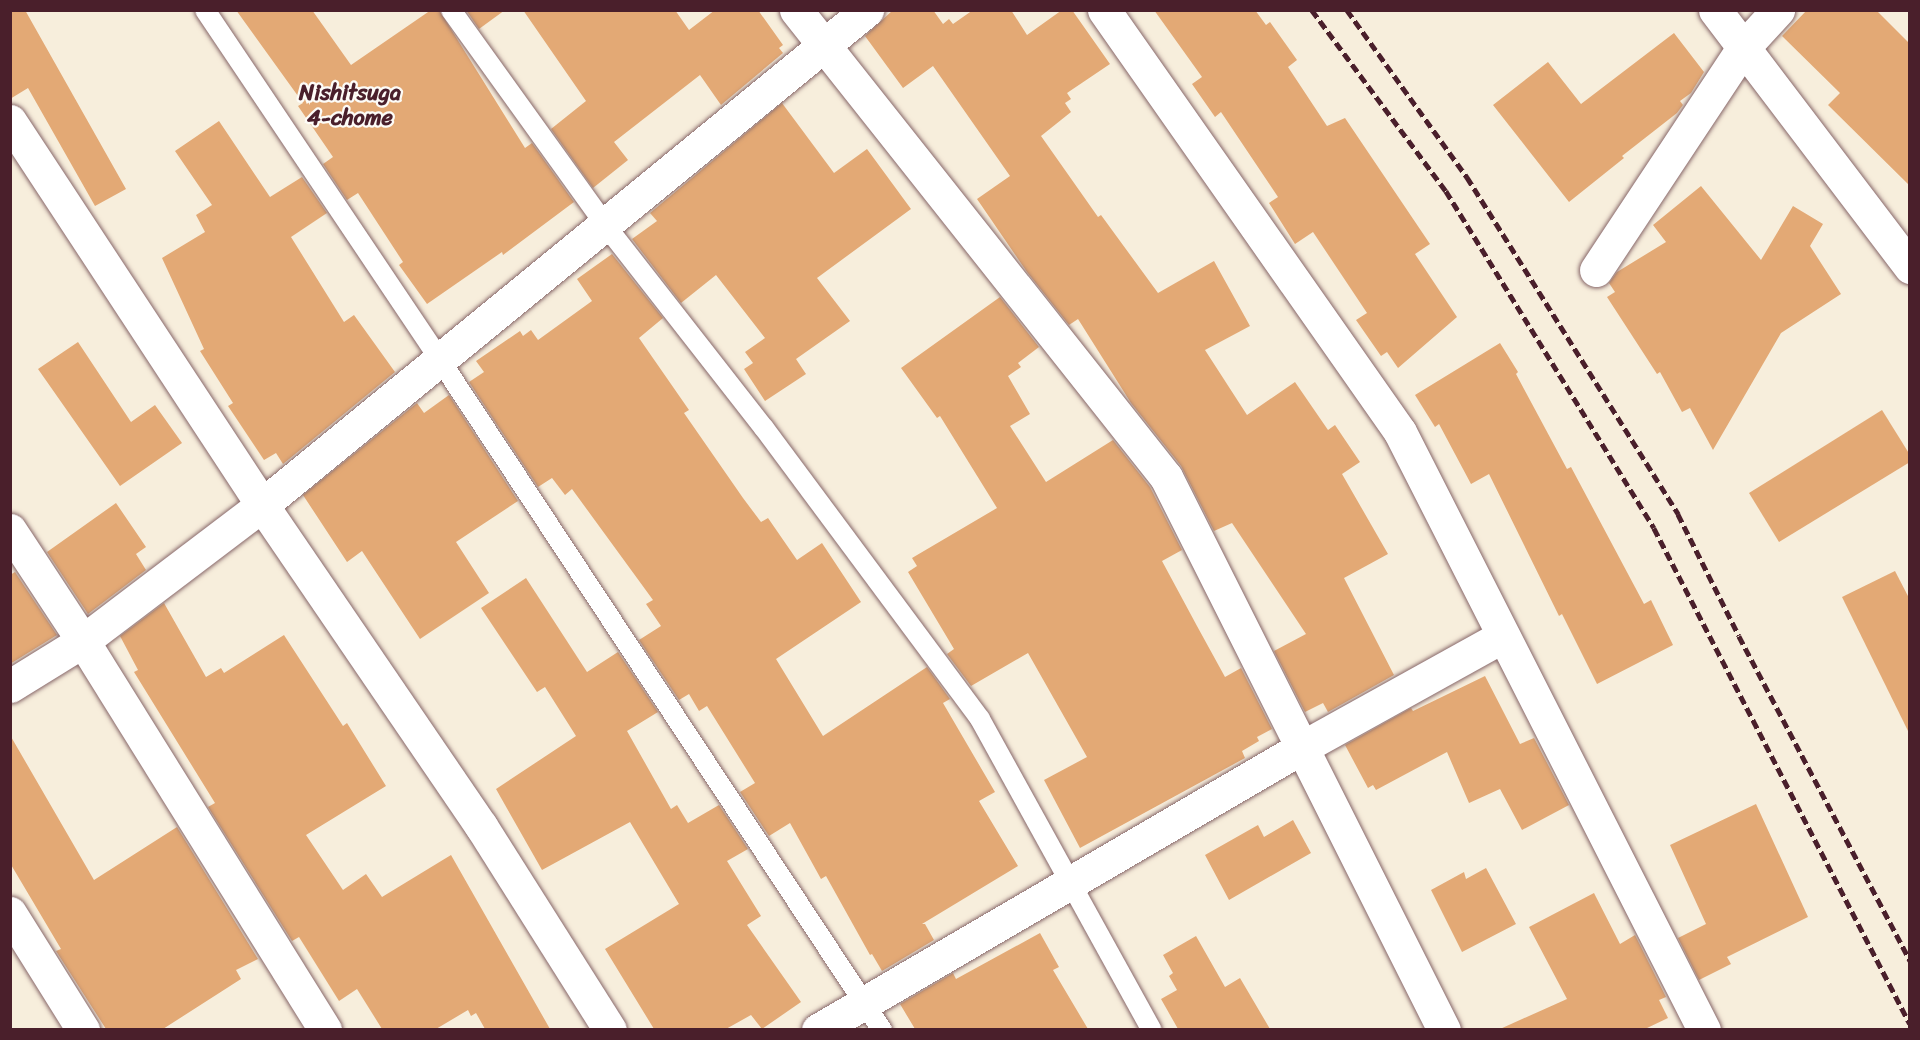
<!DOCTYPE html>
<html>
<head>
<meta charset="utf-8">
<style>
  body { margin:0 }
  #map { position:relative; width:1920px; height:1040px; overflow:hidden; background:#f7eedc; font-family:Sriracha,sans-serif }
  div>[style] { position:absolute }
  .building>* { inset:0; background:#e3a975 }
  .roads { filter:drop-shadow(0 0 2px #876769) drop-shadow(0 0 2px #876769) }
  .lane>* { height:20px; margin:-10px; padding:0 10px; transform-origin:10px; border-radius:10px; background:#fff }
  .street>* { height:33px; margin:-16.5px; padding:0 16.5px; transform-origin:16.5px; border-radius:16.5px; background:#fff }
  .rail>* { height:4.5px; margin-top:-2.25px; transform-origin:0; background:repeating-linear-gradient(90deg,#4a1f2b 0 9px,transparent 0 13.5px) }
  span { translate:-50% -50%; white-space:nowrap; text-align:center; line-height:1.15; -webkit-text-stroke:4.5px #fdfcf7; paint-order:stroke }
  .neighbourhood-label { font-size:22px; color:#4a1f2b; font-weight:700 }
  .frame { position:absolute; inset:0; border:12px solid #4a1f2b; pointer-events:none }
</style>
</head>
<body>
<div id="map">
  <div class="building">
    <i style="clip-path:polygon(10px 10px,25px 10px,126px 189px,95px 206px,28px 88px,10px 99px)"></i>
    <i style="clip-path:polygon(236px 10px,312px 10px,351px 65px,431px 10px,439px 10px,525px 148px,532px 143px,574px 202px,503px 255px,502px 252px,427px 304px,399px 265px,403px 262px,358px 193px,347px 200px,323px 164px,333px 157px,298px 106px,303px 103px)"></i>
    <i style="clip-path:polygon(466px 10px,505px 10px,479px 29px)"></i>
    <i style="clip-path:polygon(523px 10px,675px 10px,689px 30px,715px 10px,758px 10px,783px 45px,779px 48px,783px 53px,721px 105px,700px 75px,614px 142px,628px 160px,593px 188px,551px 129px,586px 101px)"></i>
    <i style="clip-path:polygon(893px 10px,933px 10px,943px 24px,949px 19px,953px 24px,973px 10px,1011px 10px,1027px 35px,1062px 10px,1072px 10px,1110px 64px,1067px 93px,1071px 99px,1065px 103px,1071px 112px,1041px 136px,1098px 217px,1101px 215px,1158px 293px,1214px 261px,1250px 326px,1205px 350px,1247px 415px,1295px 382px,1328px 430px,1335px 425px,1360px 462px,1342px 474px,1388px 554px,1344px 578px,1394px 675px,1328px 712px,1323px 703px,1305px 712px,1274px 651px,1306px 634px,1232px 523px,1214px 531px,1181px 466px,1131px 403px,1078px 319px,1069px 325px,1027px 272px,977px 199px,1010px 176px,933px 66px,903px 88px,865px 36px)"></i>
    <i style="clip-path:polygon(1154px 10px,1255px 10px,1266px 25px,1270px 22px,1297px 60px,1288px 67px,1327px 126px,1345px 118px,1430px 244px,1415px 254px,1457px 317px,1398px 368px,1387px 352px,1381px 356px,1356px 320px,1367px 313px,1313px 232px,1295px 244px,1269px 203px,1278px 197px,1221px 112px,1215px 117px,1192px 84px,1202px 77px)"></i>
    <i style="clip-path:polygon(1807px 10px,1876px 10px,1910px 44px,1910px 186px,1828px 105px,1840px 93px,1782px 36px)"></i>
    <i style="clip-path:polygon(1674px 33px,1704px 72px,1691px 93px,1680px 101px,1683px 105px,1677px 113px,1622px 156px,1624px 158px,1569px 202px,1493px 105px,1548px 62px,1581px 104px)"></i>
    <i style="clip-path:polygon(782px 103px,834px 173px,867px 149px,911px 209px,817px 278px,850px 321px,796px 359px,806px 374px,765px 401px,744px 369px,753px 363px,745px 352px,765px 338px,716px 275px,681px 303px,632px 239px,657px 221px,650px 213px)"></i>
    <i style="clip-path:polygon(219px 121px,270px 197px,302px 177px,327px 213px,291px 237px,344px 322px,354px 315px,395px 372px,283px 464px,276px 453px,264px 460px,228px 406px,233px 403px,200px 351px,204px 349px,162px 258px,205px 232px,196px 215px,212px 205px,175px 151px)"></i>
    <i style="clip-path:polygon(1701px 186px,1761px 260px,1793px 206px,1823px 224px,1810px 246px,1841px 294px,1781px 333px,1713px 450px,1690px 408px,1682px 412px,1660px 372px,1657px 374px,1607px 297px,1615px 292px,1609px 283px,1617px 272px,1666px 242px,1653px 225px)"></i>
    <i style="clip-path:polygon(612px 254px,663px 318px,639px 338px,689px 410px,684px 413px,743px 498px,761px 522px,768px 518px,797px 560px,822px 543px,861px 602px,776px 659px,823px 736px,927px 667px,950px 699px,943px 703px,995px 792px,979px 801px,1018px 866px,922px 924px,925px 924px,934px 940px,882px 971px,872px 954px,870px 955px,826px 876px,821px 879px,790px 823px,769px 836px,740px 792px,755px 783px,707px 706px,699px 711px,689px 694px,679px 700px,639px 640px,661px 626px,646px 604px,653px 600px,572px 489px,565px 495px,552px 478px,538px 487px,469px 382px,484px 372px,476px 361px,520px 331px,523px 336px,531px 330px,538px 340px,592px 301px,577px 279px)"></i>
    <i style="clip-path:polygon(1000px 297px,1039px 347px,1018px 363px,1021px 367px,1008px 376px,1030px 414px,1010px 426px,1046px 482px,1113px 440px,1150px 487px,1182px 550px,1162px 561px,1197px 626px,1225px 677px,1241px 668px,1272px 729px,1257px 737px,1259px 741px,1242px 751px,1245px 758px,1080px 848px,1044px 780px,1087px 757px,1028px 653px,971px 686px,947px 654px,954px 649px,908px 572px,917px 566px,912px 558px,997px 508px,940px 416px,937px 418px,901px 368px)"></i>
    <i style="clip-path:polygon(78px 342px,131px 422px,155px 405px,182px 443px,120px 486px,38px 369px)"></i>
    <i style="clip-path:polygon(1500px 343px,1518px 372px,1516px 374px,1567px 469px,1571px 467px,1644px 604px,1651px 600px,1673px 645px,1597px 684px,1562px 614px,1559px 616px,1489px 474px,1471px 484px,1439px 424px,1435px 427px,1415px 395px)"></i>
    <i style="clip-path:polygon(449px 395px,518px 501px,456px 542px,489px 593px,420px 639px,362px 551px,347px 562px,303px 495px,417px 403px,424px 413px)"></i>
    <i style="clip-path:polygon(1882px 410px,1910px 455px,1910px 462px,1779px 542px,1749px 493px)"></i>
    <i style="clip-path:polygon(116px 503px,146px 547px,136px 554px,146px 570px,88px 614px,47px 552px)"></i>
    <i style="clip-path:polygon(1895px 571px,1910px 600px,1910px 735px,1842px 597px)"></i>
    <i style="clip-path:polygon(15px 572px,57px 635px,10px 664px,10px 575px)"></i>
    <i style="clip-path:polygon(526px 578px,587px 672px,618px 652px,658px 712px,627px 731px,671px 809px,677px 805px,688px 823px,719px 805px,748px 849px,727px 861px,761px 916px,747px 925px,801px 1002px,762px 1029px,751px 1015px,726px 1029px,654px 1029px,605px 949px,679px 904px,630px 822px,542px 870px,496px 789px,576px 736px,545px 687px,537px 692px,481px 608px)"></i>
    <i style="clip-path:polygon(164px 603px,206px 677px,221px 668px,224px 673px,284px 635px,343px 726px,347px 723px,386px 786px,306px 835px,343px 890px,366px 874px,382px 897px,451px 855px,550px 1029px,485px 1029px,476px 1013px,471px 1016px,468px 1010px,436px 1029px,382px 1029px,357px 989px,339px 1001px,299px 937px,292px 941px,208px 807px,215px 803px,134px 672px,138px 670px,120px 636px)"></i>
    <i style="clip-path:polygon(1485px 676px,1520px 744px,1534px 738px,1569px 805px,1522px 830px,1500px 789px,1469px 803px,1447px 752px,1376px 790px,1373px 785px,1368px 788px,1345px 745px,1411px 708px,1413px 711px)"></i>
    <i style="clip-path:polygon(10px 735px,94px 880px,177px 827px,258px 959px,236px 970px,241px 979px,163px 1029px,106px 1029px,56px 951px,61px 949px,10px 863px)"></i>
    <i style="clip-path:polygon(1756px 804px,1808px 917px,1727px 957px,1731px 964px,1699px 980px,1678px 938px,1706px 924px,1670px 845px)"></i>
    <i style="clip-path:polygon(1293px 820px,1311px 853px,1229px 900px,1205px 855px,1258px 825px,1264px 837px)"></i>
    <i style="clip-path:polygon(1486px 868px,1516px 924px,1462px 952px,1431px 890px,1464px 872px,1466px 879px)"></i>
    <i style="clip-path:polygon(1594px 893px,1620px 944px,1635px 935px,1666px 997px,1659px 1000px,1668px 1018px,1645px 1029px,1500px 1029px,1567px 999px,1529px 927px)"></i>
    <i style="clip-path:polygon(1040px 933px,1059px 967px,1053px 970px,1088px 1029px,915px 1029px,900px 1004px,953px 973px,956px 979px)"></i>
    <i style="clip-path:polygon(1196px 936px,1225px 987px,1240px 978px,1270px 1029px,1178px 1029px,1161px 999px,1177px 990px,1169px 976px,1173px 973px,1163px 955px)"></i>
  </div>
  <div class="roads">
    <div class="lane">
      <i style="left:205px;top:10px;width:422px;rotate:56.1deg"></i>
      <i style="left:440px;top:360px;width:803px;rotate:56.59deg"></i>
      <i style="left:451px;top:10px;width:266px;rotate:54.3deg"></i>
      <i style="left:606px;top:226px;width:256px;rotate:52deg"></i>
      <i style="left:764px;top:428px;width:362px;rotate:53.4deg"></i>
      <i style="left:980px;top:719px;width:355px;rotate:61.1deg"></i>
    </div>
    <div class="street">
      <i style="left:796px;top:10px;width:596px;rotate:51.61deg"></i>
      <i style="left:1166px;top:477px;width:619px;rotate:63.31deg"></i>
      <i style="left:1104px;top:10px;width:515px;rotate:54.95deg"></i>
      <i style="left:1400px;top:432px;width:671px;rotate:63.05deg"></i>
      <i style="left:1715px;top:10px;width:323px;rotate:52.8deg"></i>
      <i style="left:10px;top:121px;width:459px;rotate:56.7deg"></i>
      <i style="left:262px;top:505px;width:389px;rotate:55.7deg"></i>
      <i style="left:481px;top:826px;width:241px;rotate:57.7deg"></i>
      <i style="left:1596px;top:270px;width:266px;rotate:-56.5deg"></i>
      <i style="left:1743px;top:48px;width:52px;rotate:-47.4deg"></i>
      <i style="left:10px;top:530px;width:133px;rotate:56.7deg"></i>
      <i style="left:83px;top:641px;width:458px;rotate:58.1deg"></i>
      <i style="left:10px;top:686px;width:86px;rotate:-31.7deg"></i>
      <i style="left:83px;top:641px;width:225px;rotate:-37.2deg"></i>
      <i style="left:262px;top:505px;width:782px;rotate:-39.29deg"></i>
      <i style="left:10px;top:913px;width:138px;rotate:58deg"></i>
      <i style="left:818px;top:1030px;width:559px;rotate:-30.28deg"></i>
      <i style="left:1301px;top:748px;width:231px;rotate:-29deg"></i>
    </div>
  </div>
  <div class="rail">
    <i style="left:1312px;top:10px;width:225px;rotate:53.5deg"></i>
    <i style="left:1446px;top:191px;width:396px;rotate:58.3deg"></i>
    <i style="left:1654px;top:528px;width:558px;rotate:62.7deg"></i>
    <i style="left:1347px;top:10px;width:206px;rotate:54.3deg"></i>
    <i style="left:1467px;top:177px;width:398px;rotate:57.9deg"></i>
    <i style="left:1678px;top:514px;width:136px;rotate:63.4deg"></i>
    <i style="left:1739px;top:636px;width:367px;rotate:62.2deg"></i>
  </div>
  <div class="neighbourhood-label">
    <span style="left:350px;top:105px">Nishitsuga<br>4-chome</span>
  </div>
  <div class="frame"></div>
</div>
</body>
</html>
